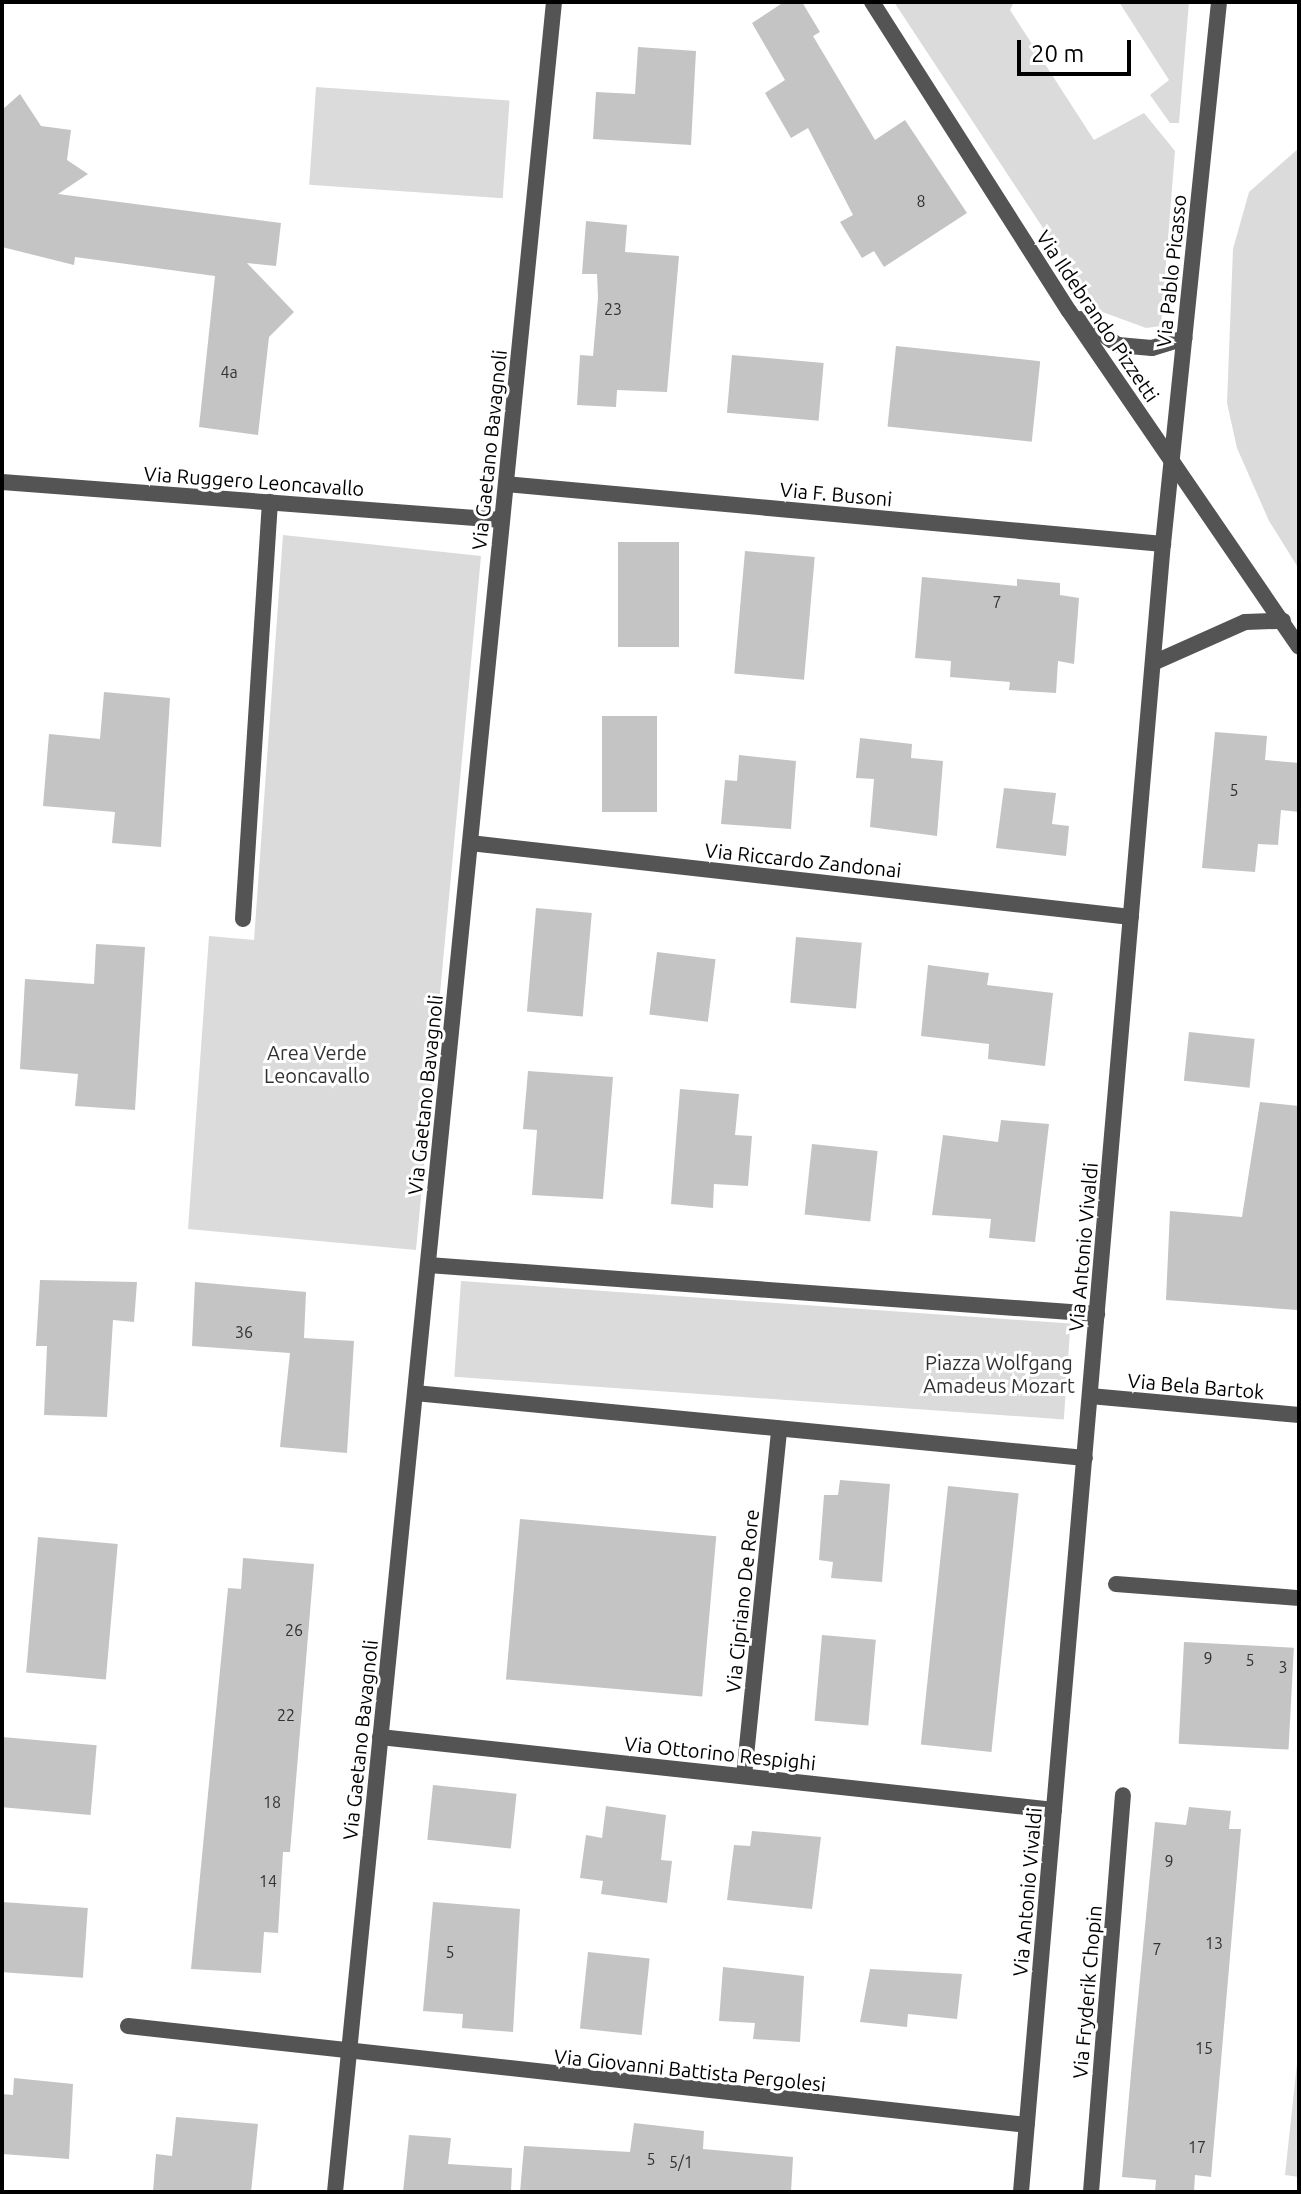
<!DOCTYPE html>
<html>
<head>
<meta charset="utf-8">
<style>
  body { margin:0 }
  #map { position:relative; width:1301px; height:2194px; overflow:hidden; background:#fff; font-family:Ubuntu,sans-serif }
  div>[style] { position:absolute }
  .green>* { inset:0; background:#dbdbdb; transform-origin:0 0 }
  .building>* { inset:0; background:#c4c4c4; transform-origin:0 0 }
  .street>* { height:16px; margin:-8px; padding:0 8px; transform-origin:8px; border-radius:8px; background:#545454 }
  span { translate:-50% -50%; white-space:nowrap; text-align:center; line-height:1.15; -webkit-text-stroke:6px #fff; paint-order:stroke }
  .number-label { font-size:16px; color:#313131 }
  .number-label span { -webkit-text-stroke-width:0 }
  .street-label { font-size:20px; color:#000 }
  .park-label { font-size:20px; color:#323232 }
  .frame { position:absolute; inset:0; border:4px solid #000; pointer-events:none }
  .scale { position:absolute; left:1017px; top:40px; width:114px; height:36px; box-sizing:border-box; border:4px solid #000; border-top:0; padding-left:10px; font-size:24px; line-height:28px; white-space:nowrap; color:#000; -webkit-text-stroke:6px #fff; paint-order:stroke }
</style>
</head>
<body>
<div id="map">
  <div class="green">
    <i style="clip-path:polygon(894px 2px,1014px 2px,1010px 10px,1094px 140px,1144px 113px,1175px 151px,1161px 326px,1146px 328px,1097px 310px)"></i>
    <i style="clip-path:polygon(1119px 2px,1189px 2px,1179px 123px,1170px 123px,1150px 95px,1169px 80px)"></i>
    <i style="left:316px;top:87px;width:194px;height:98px;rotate:4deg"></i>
    <i style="clip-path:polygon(1299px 148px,1299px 569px,1269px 521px,1237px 448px,1227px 403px,1233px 249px,1249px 192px)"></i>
    <i style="clip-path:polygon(283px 535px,481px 556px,416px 1250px,188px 1229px,209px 936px,254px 940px)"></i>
    <i style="left:461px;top:1281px;width:611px;height:96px;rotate:4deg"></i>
    <i style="clip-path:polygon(1299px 2045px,1299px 2177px,1285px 2175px)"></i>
  </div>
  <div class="building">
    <i style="clip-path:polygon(784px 2px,802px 2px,820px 32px,813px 36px,875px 140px,905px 120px,967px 213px,884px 267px,874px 251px,862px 258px,840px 222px,853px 215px,808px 128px,791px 138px,765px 93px,785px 80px,752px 23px)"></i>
    <i style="clip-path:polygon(638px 47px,696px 51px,691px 145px,593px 139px,596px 92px,635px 94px)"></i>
    <i style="clip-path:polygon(20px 94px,41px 126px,71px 130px,67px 160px,88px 174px,58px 194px,281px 223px,276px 266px,247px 263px,294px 312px,269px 337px,258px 435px,199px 427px,215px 276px,75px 257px,74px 265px,2px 247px,2px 110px)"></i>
    <i style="clip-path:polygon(586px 221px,627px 225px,625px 252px,679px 256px,667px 392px,617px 390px,616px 407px,577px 405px,580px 355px,593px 356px,598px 298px,597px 274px,582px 274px)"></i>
    <i style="left:896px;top:346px;width:145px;height:81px;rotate:6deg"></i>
    <i style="left:732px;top:355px;width:92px;height:58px;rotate:5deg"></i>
    <i style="left:618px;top:542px;width:61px;height:105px"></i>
    <i style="left:745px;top:551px;width:70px;height:123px;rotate:5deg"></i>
    <i style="clip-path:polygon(922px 577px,1017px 586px,1017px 579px,1060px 583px,1060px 595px,1079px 598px,1074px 664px,1058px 661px,1056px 693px,1009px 690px,1010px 682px,950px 677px,951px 661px,915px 658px)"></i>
    <i style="clip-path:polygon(104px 692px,170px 698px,161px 847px,112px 843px,115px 812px,43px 806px,49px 734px,100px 739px)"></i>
    <i style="left:602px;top:716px;width:55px;height:96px"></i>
    <i style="clip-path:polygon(1215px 732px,1267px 736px,1265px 760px,1299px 763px,1299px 812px,1281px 810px,1278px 845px,1258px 844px,1255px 872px,1202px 868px)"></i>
    <i style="clip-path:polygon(860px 738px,912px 744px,911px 758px,943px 761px,937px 836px,870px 827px,874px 779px,856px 778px)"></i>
    <i style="clip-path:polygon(739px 755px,796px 761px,791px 829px,721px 824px,725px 780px,737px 781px)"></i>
    <i style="clip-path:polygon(1004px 788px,1056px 793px,1052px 824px,1069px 826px,1066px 856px,996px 848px)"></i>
    <i style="left:536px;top:908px;width:56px;height:104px;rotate:5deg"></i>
    <i style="left:796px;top:937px;width:66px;height:66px;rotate:5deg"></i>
    <i style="clip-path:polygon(96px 944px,145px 947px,135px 1110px,75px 1106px,78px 1074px,20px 1069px,25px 979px,94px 984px)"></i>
    <i style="left:657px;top:952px;width:59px;height:63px;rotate:7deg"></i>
    <i style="clip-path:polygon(928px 965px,989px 973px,987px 985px,1053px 993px,1045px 1066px,988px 1059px,989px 1044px,921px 1036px)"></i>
    <i style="left:1189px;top:1032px;width:66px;height:49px;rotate:6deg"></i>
    <i style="clip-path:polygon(528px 1071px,613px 1077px,603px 1199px,532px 1195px,537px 1130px,523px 1129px)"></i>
    <i style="clip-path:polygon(680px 1089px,739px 1094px,735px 1135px,752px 1136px,748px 1186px,714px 1184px,713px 1208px,671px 1204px)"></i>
    <i style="clip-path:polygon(1260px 1102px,1299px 1106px,1297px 1310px,1166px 1300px,1170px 1211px,1242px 1217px)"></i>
    <i style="clip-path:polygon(1001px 1120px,1049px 1124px,1035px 1242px,989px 1238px,991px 1219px,932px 1215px,943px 1135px,998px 1142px)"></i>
    <i style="left:812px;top:1144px;width:66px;height:71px;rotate:6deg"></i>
    <i style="clip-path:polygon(40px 1280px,137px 1282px,134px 1322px,113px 1320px,107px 1417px,44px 1415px,47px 1346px,36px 1346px)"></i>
    <i style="clip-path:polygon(195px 1282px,306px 1292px,304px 1338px,354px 1341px,347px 1453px,280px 1447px,290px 1353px,192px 1346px)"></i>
    <i style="clip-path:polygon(840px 1480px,890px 1484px,882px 1582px,831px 1578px,833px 1562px,819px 1560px,824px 1495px,838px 1495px)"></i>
    <i style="left:948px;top:1486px;width:71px;height:260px;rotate:6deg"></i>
    <i style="left:520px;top:1519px;width:197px;height:161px;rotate:5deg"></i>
    <i style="left:38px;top:1537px;width:80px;height:136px;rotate:5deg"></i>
    <i style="clip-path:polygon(243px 1558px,314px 1564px,290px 1852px,283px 1852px,278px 1933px,264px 1932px,261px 1973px,191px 1969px,228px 1588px,241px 1589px)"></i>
    <i style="left:822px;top:1635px;width:54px;height:86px;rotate:5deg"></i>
    <i style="left:1184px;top:1642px;width:110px;height:102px;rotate:3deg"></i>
    <i style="left:2px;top:1737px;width:95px;height:70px;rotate:5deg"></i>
    <i style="left:433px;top:1785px;width:84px;height:55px;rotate:6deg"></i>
    <i style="clip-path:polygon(606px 1806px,666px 1815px,661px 1860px,672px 1861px,667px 1903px,601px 1894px,603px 1881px,580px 1878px,586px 1835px,602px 1838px)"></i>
    <i style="clip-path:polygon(1189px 1807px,1231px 1811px,1229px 1829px,1241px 1829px,1211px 2177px,1195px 2175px,1194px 2192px,1155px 2192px,1156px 2180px,1122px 2177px,1132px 2062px,1155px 1822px,1186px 1825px)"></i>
    <i style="clip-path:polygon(752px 1831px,821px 1837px,812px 1909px,727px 1900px,734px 1845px,750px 1846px)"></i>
    <i style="left:2px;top:1902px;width:86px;height:70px;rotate:4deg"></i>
    <i style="clip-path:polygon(433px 1902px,520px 1909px,513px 2032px,462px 2028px,463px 2014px,423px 2011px)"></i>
    <i style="left:588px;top:1952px;width:62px;height:77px;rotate:6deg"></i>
    <i style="clip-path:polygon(723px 1967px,804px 1976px,800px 2042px,753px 2039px,755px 2023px,719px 2021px)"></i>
    <i style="clip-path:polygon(870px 1969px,962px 1974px,957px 2019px,908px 2014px,907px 2027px,860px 2022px)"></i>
    <i style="clip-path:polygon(14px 2078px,73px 2084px,69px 2159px,2px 2154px,2px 2094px,13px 2095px)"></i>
    <i style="clip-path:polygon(176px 2117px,258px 2124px,251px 2192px,153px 2192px,156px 2154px,172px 2156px)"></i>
    <i style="clip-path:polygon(634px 2123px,704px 2131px,703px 2149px,793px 2157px,791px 2192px,520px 2192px,524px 2146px,630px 2152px)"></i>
    <i style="clip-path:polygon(409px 2135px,451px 2138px,448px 2164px,512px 2168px,511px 2192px,403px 2192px)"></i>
  </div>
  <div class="street">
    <i style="left:872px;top:2px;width:366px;rotate:57.5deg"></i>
    <i style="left:1069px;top:311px;width:407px;rotate:55.6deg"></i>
    <i style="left:1080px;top:319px;width:46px;rotate:34.4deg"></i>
    <i style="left:1118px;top:345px;width:34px;rotate:5deg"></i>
    <i style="left:1152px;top:348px;width:34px;rotate:-17deg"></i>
    <i style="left:2px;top:482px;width:501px;rotate:4.35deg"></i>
    <i style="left:506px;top:484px;width:660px;rotate:5.22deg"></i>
    <i style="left:1153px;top:663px;width:101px;rotate:-24deg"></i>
    <i style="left:1245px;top:622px;width:38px;rotate:-2deg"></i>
    <i style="left:470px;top:843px;width:665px;rotate:6.39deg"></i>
    <i style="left:243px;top:919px;width:418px;rotate:-86.3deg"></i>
    <i style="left:428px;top:1265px;width:671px;rotate:4.19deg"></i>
    <i style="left:415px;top:1393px;width:673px;rotate:5.54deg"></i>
    <i style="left:1090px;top:1396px;width:210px;rotate:5.2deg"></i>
    <i style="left:1116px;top:1584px;width:184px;rotate:4.4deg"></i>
    <i style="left:380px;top:1737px;width:678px;rotate:6.18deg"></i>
    <i style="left:744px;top:1776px;width:349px;rotate:-84.2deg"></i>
    <i style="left:128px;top:2026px;width:904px;rotate:6.28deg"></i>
    <i style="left:335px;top:2192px;width:2201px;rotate:-84.29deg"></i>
    <i style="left:1021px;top:2192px;width:1654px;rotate:-85.08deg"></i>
    <i style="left:1163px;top:544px;width:545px;rotate:-84.1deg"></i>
    <i style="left:1091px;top:2192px;width:398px;rotate:-85.4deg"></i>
  </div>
  <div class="number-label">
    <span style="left:921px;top:201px">8</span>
    <span style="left:613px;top:309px">23</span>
    <span style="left:229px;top:372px">4a</span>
    <span style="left:997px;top:602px">7</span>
    <span style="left:1234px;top:790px">5</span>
    <span style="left:244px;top:1332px">36</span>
    <span style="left:294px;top:1630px">26</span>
    <span style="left:1208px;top:1658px">9</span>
    <span style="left:1250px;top:1660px">5</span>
    <span style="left:1283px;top:1667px">3</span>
    <span style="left:286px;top:1715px">22</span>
    <span style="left:272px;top:1802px">18</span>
    <span style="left:1169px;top:1861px">9</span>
    <span style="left:268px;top:1881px">14</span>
    <span style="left:1214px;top:1943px">13</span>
    <span style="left:1157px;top:1949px">7</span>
    <span style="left:450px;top:1952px">5</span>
    <span style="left:1204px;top:2048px">15</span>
    <span style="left:1197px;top:2147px">17</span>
    <span style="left:651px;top:2159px">5</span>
    <span style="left:681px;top:2162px">5/1</span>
  </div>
  <div class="street-label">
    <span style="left:1171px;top:271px;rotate:-84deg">Via Pablo Picasso</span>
    <span style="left:1098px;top:316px;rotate:56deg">Via Ildebrando Pizzetti</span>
    <span style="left:489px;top:450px;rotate:-84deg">Via Gaetano Bavagnoli</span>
    <span style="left:254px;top:481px;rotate:4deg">Via Ruggero Leoncavallo</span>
    <span style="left:836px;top:494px;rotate:5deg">Via F. Busoni</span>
    <span style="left:803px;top:860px;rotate:6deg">Via Riccardo Zandonai</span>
    <span style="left:425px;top:1095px;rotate:-84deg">Via Gaetano Bavagnoli</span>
    <span style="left:1083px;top:1247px;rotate:-85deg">Via Antonio Vivaldi</span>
    <span style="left:1196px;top:1386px;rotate:5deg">Via Bela Bartok</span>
    <span style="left:742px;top:1601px;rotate:-84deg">Via Cipriano De Rore</span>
    <span style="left:360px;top:1740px;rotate:-84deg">Via Gaetano Bavagnoli</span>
    <span style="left:720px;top:1753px;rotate:6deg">Via Ottorino Respighi</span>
    <span style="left:1027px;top:1892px;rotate:-85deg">Via Antonio Vivaldi</span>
    <span style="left:1087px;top:1992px;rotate:-85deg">Via Fryderik Chopin</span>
    <span style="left:690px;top:2070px;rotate:6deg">Via Giovanni Battista Pergolesi</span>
  </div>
  <div class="park-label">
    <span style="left:317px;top:1064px">Area Verde<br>Leoncavallo</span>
    <span style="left:999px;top:1374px">Piazza Wolfgang<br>Amadeus Mozart</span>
  </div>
  <div class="frame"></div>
  <div class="scale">20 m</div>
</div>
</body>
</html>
